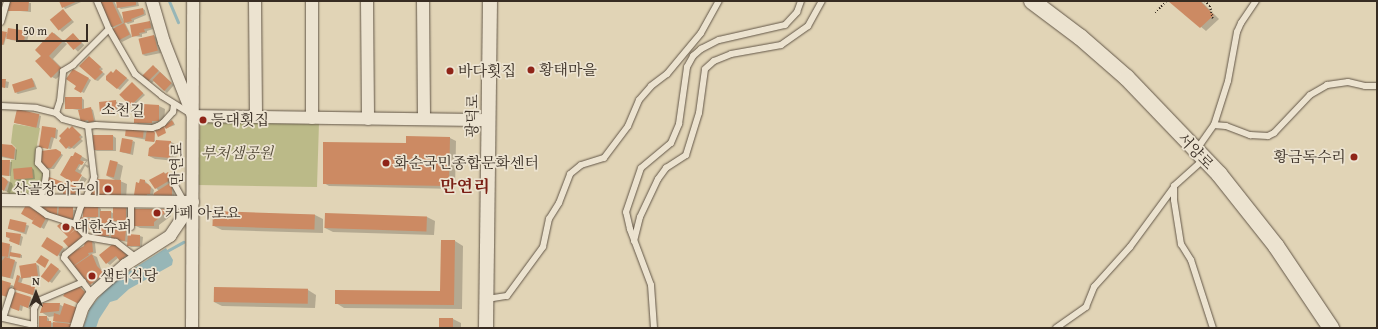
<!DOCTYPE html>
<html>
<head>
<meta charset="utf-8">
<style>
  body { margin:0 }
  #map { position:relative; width:1378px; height:329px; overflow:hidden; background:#e1d4b6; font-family:"Gentium Book Plus","Noto Serif KR",serif }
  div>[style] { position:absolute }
  .green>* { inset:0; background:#bbba88 }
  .water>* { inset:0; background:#97b6b7 }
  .shadow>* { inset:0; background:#0003; transform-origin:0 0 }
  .stream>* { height:3px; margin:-1.5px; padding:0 1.5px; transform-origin:1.5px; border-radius:1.5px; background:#97b6b7 }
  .building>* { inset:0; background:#cc8a63; transform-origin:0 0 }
  .path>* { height:1.5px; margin-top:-0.75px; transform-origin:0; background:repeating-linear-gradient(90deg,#372c22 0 1px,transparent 0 3px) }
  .roads { filter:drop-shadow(0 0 1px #625647) drop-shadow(0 0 1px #625647) }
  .service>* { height:6px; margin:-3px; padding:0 3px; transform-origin:3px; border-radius:3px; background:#ece3d0 }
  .minor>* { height:12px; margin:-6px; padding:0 6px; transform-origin:6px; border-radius:6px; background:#ece3d0 }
  .tertiary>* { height:14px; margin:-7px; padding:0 7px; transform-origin:7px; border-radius:7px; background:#ece3d0 }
  .secondary>* { height:16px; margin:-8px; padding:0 8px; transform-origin:8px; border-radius:8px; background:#ece3d0 }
  .dots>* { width:11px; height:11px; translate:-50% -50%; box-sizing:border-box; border:2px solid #ece3d0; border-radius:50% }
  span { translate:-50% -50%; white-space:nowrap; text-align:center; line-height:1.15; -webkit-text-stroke:3.5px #ece3d0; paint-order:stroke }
  .poi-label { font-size:15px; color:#372c22 }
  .left { translate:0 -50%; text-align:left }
  .right { translate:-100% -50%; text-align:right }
  .street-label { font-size:15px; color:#372c22 }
  .park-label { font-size:15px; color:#514836; font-style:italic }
  .quarter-label { font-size:17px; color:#7a1f14; font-weight:700 }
  .frame { position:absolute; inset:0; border:2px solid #372c22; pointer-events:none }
  .north { position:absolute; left:16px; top:273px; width:40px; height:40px; -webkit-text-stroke:3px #ece3d0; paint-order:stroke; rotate:0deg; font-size:11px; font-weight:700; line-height:16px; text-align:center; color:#372c22 }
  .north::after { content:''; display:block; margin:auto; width:14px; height:18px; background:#372c22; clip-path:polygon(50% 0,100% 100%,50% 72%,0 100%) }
  .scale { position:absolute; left:16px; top:24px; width:72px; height:18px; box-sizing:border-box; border:2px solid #372c22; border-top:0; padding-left:5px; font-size:12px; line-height:14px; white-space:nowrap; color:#372c22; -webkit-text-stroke:3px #ece3d0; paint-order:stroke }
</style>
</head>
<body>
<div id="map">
  <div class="green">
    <i style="clip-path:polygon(205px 121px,319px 122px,317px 187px,198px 185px,200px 126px)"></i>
    <i style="clip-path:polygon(14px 124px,40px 128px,35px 156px,44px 172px,42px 187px,37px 195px,10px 195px,7px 192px,10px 181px,11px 160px,15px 160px,16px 148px,11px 143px,13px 126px)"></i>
  </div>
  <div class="water">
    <i style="clip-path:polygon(166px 248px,173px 260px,172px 265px,129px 289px,117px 300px,110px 302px,99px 319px,96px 328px,83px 328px,90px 308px,111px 283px)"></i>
  </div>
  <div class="shadow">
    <i style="clip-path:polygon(13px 1px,31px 3px,31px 12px,9px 10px)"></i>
    <i style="clip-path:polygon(60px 1px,81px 2px,63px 10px,74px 22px,62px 32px,51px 20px,65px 9px)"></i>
    <i style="clip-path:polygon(105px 1px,114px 1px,132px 37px,122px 42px,120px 40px,116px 28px,112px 27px)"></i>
    <i style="clip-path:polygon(117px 1px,138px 1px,139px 6px,121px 9px,118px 7px)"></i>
    <i style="clip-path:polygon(1170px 1px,1201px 1px,1219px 19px,1206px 31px)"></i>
    <i style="clip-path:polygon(143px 9px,145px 10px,146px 15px,134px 20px,134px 22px,128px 24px,125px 22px)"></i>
    <i style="clip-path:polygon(150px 22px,152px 24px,153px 29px,147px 31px,147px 33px,142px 34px,142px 37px,133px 36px)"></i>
    <i style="clip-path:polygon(26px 32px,29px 33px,27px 42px,11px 40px,6px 37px,4px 45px,1px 44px,1px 36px,6px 33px,8px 35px)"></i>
    <i style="clip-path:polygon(54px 33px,67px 44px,53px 59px,65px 71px,56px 79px,52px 77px,42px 56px,36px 50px)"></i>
    <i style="left:73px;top:34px;width:16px;height:9px;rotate:45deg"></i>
    <i style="clip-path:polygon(154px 36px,157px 38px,161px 53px,146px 56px,143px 55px)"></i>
    <i style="clip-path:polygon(92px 59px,103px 69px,101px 71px,105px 74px,98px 81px,95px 80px)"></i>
    <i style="clip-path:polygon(156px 68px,174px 85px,167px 93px,154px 81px,152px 83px,144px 76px)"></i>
    <i style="clip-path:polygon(74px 71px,91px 80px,84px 93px,76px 89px,77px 86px)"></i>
    <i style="clip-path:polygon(119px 72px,129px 80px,120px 90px,117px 88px,114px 74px)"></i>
    <i style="clip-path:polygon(32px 79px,34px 81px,37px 89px,18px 94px,16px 93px)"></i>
    <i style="clip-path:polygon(1px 80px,9px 82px,8px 88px,1px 87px)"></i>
    <i style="clip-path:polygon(132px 83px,145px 95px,133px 106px,130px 105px)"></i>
    <i style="clip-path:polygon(82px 98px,84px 100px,84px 110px,90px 108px,93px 110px,96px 123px,84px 123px,81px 121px,79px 110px,66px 108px)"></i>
    <i style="clip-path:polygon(115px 101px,118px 103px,119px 114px,101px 113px)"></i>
    <i style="clip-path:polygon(159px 106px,165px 109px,164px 123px,158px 126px,141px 126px,135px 122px,144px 111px)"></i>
    <i style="clip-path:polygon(38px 115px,41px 116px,39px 128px,15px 123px)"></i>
    <i style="clip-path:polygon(173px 121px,175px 125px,167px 128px)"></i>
    <i style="clip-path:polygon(72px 127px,83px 137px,81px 139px,83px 141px,74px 149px,72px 148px,70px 149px,67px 148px)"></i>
    <i style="clip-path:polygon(56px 129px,58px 130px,57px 139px,54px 138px,51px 149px,40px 147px)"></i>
    <i style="clip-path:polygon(144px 130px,147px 132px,154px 132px,155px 141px,171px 142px,177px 145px,176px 161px,155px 159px,149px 156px,158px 142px,126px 136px)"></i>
    <i style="clip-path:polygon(113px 136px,116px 138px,116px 151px,97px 151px,94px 150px)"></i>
    <i style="clip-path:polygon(407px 137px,450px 138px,456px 141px,455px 189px,329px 186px,324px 183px,407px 144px)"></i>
    <i style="clip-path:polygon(133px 141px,135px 142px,133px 155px,121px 152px)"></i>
    <i style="clip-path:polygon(1px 145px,15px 148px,17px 150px,16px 160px,1px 157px)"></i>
    <i style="clip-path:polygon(56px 150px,63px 155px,54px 169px,49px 169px,46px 167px)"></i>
    <i style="clip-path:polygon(evenodd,76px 153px,88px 160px,85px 164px,89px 166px,88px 168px,85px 166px,76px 183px,73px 158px,76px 153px,83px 161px,86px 161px,80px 170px,78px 169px,83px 161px)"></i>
    <i style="left:1px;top:161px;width:11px;height:14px;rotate:5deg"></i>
    <i style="clip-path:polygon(117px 163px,123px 166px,120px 181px,127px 184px,126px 199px,97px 198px,117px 181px,107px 176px)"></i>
    <i style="clip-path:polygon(32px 168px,34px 170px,35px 179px,18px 181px,15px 179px)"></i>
    <i style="clip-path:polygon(164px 173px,171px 175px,174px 180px,169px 184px,175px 189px,174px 198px,150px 195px,149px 198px,138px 196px,140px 184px,145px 181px,154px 190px,153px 195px,159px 191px,156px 188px)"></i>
    <i style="clip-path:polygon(82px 176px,87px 179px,83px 185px,80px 185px,78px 184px)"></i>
    <i style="clip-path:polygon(1px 177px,12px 183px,13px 186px,10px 193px,1px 189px)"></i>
    <i style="clip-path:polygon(49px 178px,81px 190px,81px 197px,69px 196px,64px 193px,64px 191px,49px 187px)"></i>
    <i style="clip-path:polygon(26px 206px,49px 219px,44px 229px,33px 223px,35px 220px,24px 215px)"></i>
    <i style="clip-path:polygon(56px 207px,76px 210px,76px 220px,54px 216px)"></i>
    <i style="clip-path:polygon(98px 207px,101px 209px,101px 212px,111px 212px,114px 214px,126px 207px,132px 210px,132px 223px,120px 224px,116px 222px,116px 225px,111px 227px,111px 230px,125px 230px,128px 232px,128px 235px,140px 236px,143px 237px,142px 247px,131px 247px,128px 245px,128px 242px,115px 240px,112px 237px,98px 236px,95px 231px,89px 229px,89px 227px,80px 224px,94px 220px,97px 222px,96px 226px,106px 226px,101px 223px,101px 218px,87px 218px,84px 216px)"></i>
    <i style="clip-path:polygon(165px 210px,171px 213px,171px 216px,159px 225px,159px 229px,140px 228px,134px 225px)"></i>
    <i style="clip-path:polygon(214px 212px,315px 215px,323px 219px,323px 233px,222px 230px,214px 226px)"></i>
    <i style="clip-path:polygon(427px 217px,435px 221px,434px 235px,333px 232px,325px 228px)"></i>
    <i style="left:11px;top:220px;width:19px;height:9px;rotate:18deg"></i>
    <i style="clip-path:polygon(20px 235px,23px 237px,21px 246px,7px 237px)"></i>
    <i style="left:47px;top:238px;width:21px;height:9px;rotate:31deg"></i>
    <i style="clip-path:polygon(92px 241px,95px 243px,96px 253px,91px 254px,97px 257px,101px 269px,107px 276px,95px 286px,74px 265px)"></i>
    <i style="clip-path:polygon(455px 241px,463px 246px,462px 309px,344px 308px,336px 303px,441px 292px)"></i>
    <i style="clip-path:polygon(1px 244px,12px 246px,11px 253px,22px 255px,22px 258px,10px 256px,10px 259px,17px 262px,13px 279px,1px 276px)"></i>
    <i style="clip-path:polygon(117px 246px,129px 257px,124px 261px,119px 257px,110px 265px,107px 263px)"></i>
    <i style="clip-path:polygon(36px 264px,39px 266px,40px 277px,23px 278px,21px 284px,37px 290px,35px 296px,12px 287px,9px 297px,1px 295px,1px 281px,14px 286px,18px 276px,22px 278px)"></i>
    <i style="clip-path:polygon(54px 266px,61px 271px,52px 283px,49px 281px)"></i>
    <i style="clip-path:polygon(308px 290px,316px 295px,315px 308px,222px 306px,214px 302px)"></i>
    <i style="clip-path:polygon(31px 298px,33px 300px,30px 309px,23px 306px,22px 311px,12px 308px)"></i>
    <i style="clip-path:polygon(59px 304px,64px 307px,75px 324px,68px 323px,74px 328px,40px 328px,47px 317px,49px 319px,49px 322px,59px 324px,54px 321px,55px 316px,49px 317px,41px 312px)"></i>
    <i style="clip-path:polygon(440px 319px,453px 319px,461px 323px,461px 328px,440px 328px)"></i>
  </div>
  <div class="stream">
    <i style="left:169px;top:1px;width:23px;rotate:67deg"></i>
    <i style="left:165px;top:252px;width:21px;rotate:-29deg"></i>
  </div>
  <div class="building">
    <i style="clip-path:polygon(11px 1px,29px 1px,28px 11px,8px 11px,9px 2px)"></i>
    <i style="clip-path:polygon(59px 1px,78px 1px,62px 8px)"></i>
    <i style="clip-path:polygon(103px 1px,112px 1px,122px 23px,112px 27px,100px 2px)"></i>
    <i style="clip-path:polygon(116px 1px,136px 1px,136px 5px,117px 8px)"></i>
    <i style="clip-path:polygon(1168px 1px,1200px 1px,1214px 15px,1200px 28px)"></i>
    <i style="clip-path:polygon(143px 8px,144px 14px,131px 19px,132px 21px,124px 23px,122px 12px)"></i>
    <i style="left:63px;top:9px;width:14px;height:17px;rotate:51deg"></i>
    <i style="clip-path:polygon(150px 21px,151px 28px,144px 29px,145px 32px,139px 33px,140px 35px,132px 37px,130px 25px)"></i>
    <i style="left:124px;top:23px;width:13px;height:13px;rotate:63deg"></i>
    <i style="left:8px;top:28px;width:18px;height:11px;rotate:9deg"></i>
    <i style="clip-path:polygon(1px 31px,7px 32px,3px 45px,1px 44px)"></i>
    <i style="clip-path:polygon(52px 32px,63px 41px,49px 56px,61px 68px,51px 78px,35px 61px,41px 56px,35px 50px)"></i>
    <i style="left:73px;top:33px;width:13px;height:11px;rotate:48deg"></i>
    <i style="left:154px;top:35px;width:16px;height:16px;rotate:76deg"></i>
    <i style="clip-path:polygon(89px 56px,101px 67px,99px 69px,103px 72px,95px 80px,79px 66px)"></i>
    <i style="left:153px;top:65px;width:8px;height:15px;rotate:45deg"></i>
    <i style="clip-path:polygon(73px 69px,89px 78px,81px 93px,74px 89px,76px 86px,66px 79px)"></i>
    <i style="clip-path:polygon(116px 69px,127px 78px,117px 89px,106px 80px,106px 76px,111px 71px,113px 73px)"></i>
    <i style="left:160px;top:72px;width:16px;height:11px;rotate:43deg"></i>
    <i style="left:32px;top:78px;width:9px;height:21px;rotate:72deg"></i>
    <i style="clip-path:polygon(1px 79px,6px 79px,5px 88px,1px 87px)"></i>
    <i style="left:132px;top:82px;width:16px;height:18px;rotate:45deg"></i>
    <i style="left:65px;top:97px;width:17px;height:12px"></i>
    <i style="clip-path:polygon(116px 100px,117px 113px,100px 113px,99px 102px)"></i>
    <i style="clip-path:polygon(143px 104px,159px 105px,159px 121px,152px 121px,152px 123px,134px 123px,134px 110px,143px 110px)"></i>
    <i style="clip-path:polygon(91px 107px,94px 121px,89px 123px,88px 120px,81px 122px,78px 110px)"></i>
    <i style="left:17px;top:109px;width:23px;height:14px;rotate:13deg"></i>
    <i style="clip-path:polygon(172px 120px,174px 124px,166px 129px,164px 126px)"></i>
    <i style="clip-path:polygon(42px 126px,56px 128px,55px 138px,51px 137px,48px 149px,39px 147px)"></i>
    <i style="clip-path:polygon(72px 126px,81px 135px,79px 137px,81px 139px,71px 148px,69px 146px,66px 149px,59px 141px,61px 138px,59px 136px,68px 127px,69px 129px)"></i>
    <i style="clip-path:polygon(164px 126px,166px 133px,158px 137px,155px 130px)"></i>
    <i style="left:126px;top:127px;width:18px;height:9px;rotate:6deg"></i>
    <i style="clip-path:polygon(147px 129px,153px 130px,155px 133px,154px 142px,145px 141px)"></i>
    <i style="left:93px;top:135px;width:20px;height:15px"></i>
    <i style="clip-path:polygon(406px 136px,450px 137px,449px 186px,323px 184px,323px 142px,406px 143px)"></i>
    <i style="left:122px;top:138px;width:11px;height:14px;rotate:10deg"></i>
    <i style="clip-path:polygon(156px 140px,171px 141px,170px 158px,148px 156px,149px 148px,155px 143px)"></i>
    <i style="clip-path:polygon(1px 144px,12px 145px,15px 148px,14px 159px,1px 156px)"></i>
    <i style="clip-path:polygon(56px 149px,61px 152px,61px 155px,51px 168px,46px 168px,39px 162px,41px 151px)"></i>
    <i style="clip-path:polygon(75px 152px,82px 156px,80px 160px,84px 162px,82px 165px,79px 164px,75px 171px,82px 175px,77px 183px,73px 183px,60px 175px,71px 156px,73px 156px)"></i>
    <i style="clip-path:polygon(1px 160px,10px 160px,9px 176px,1px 175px)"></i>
    <i style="left:110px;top:160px;width:8px;height:16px;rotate:14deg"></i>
    <i style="left:32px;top:167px;width:11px;height:19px;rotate:85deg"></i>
    <i style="clip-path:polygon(164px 172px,165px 174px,168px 172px,172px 179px,155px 189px,149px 180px)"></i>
    <i style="clip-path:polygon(1px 176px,6px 179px,8px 182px,4px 191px,1px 189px)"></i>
    <i style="clip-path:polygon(49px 177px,63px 182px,61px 190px,45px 186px)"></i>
    <i style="clip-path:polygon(97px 179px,121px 180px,121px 196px,90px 195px)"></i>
    <i style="clip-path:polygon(140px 179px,145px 180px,145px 183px,148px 184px,151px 187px,150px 194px,147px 194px,147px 197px,134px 195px,136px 182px,139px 183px)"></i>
    <i style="clip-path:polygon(64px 183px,76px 186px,75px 194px,63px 194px)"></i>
    <i style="clip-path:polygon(170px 183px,172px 187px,172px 197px,153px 197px,154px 193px)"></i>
    <i style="left:26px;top:205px;width:14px;height:10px;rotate:30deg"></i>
    <i style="clip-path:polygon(42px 206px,57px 206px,57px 217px,42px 209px)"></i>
    <i style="left:83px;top:206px;width:15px;height:11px"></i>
    <i style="left:113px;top:206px;width:13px;height:15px"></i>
    <i style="clip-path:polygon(59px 207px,73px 207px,73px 219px,58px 216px)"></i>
    <i style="clip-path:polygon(133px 209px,165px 209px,165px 213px,154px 222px,154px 226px,133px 226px)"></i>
    <i style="clip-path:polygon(100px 211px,111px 211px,111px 222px,100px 224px)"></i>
    <i style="left:213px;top:211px;width:102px;height:15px;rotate:2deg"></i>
    <i style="left:38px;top:212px;width:10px;height:13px;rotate:29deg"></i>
    <i style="left:325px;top:213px;width:102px;height:15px;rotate:2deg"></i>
    <i style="clip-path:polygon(79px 217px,95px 219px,93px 230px,87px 229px,88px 226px,78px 225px)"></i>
    <i style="left:10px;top:219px;width:17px;height:10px;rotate:13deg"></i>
    <i style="clip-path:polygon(62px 222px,70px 223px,76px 228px,70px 234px,76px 229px,83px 235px,70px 249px,63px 241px,68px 237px,57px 226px)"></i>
    <i style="left:95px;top:225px;width:14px;height:11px"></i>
    <i style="clip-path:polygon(112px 229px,126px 229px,125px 241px,111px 239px)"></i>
    <i style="clip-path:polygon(6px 232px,21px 234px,19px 245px,9px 241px,10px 238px,6px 237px)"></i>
    <i style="clip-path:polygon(128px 234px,140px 235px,140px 246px,127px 246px)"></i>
    <i style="left:47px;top:237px;width:19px;height:11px;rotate:32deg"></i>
    <i style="clip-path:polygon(92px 240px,93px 252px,88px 253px,89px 255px,73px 266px,66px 258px,67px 255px,84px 246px,85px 241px)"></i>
    <i style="clip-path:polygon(441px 240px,455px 240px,454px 305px,335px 304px,335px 290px,440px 291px)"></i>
    <i style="clip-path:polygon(1px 242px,10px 244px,8px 257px,1px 256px)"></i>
    <i style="clip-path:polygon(114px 243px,127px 255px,120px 261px,116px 256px,106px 264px,99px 255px)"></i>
    <i style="left:10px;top:252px;width:11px;height:4px;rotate:10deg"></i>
    <i style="clip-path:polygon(92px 254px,97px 266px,104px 273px,90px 285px,74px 266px)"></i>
    <i style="clip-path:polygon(41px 255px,49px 260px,45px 268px,36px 262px)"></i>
    <i style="clip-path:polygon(5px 257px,15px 260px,10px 278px,1px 276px,1px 262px)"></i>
    <i style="left:36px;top:263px;width:13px;height:17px;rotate:81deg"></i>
    <i style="left:51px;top:263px;width:10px;height:17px;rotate:37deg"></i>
    <i style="clip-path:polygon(17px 275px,20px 276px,18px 282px,35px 287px,33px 295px,13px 289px)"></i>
    <i style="clip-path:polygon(1px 280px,11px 283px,7px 297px,1px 295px)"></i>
    <i style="clip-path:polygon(79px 286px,85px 292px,79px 304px,63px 296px,65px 293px)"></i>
    <i style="left:214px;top:287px;width:94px;height:15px;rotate:1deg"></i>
    <i style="clip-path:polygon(15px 292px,31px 297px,28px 308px,20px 305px,19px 311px,11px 308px,10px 306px)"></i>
    <i style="clip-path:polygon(43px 303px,60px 303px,59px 311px,40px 313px)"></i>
    <i style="clip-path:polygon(64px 303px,78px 308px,72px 323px,53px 321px,54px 313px,60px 315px)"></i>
    <i style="clip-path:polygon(39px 316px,47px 316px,47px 321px,51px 321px,51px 328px,39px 328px)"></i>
    <i style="left:439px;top:318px;width:14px;height:10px"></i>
    <i style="clip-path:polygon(53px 322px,72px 324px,72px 328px,53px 328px)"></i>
  </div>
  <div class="path">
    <i style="left:1205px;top:1px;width:7px;rotate:45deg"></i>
    <i style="left:1210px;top:6px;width:13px;rotate:77deg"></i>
    <i style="left:1155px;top:13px;width:16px;rotate:-47deg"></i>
  </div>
  <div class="roads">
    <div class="service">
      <i style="left:97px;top:1px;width:30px;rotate:67deg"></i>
      <i style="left:109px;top:29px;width:52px;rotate:60deg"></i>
      <i style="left:135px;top:74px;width:35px;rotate:39deg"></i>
      <i style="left:162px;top:96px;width:36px;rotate:32deg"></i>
      <i style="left:1px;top:22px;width:22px;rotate:-74deg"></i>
      <i style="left:1px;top:106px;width:35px;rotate:3deg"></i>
      <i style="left:36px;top:108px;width:21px;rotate:14deg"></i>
      <i style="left:56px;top:113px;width:13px;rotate:-72deg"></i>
      <i style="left:60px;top:101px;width:30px;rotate:-84deg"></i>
      <i style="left:63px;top:71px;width:12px;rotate:-31deg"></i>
      <i style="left:73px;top:65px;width:51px;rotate:-45deg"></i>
      <i style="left:56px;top:113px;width:9px;rotate:41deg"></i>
      <i style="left:63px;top:119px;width:26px;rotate:16deg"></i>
      <i style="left:1214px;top:125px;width:12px;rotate:5deg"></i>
      <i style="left:1226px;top:126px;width:26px;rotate:21deg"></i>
      <i style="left:1250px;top:135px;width:18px;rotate:3deg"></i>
      <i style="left:1268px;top:136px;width:7px;rotate:-27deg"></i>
      <i style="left:1274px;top:133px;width:52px;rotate:-46.5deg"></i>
      <i style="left:1310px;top:95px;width:20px;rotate:-30deg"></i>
      <i style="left:1327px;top:85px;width:21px;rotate:-8deg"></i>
      <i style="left:1348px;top:82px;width:17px;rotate:13deg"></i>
      <i style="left:1365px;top:86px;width:12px"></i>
      <i style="left:1197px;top:149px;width:29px;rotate:-55deg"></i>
      <i style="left:1214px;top:125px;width:46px;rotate:-72.3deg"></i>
      <i style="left:1228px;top:81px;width:50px;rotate:-79.6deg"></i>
      <i style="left:1237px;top:32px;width:10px;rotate:-66deg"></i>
      <i style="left:1241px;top:23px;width:27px;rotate:-56deg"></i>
      <i style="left:1203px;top:160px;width:39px;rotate:138deg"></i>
      <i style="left:1174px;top:186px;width:14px;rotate:90deg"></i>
      <i style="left:1174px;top:200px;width:45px;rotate:81deg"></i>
      <i style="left:1181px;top:244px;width:19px;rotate:58deg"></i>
      <i style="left:1191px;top:260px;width:71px;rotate:72.1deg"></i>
      <i style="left:172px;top:180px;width:25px;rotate:61deg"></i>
      <i style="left:39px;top:200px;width:13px;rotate:-67deg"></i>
      <i style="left:44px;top:188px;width:13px;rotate:-81deg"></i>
      <i style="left:46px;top:175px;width:3px;rotate:-90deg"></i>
      <i style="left:46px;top:172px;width:12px;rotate:-132deg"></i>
      <i style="left:38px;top:163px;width:13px;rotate:-86deg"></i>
      <i style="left:81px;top:201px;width:5px;rotate:90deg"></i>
      <i style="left:81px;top:206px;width:19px;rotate:108deg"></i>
      <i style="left:75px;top:224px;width:18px;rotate:47deg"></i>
      <i style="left:87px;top:237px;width:28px;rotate:141deg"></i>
      <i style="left:65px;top:255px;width:3px;rotate:108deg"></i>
      <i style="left:64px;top:258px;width:46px;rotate:52.1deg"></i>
      <i style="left:85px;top:201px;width:26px;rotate:-69deg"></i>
      <i style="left:94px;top:177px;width:51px;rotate:-96.7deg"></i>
      <i style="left:88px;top:126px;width:8px;rotate:-7deg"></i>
      <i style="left:96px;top:125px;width:56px;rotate:3.1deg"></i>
      <i style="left:152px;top:128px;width:6px;rotate:-18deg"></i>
      <i style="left:158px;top:126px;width:6px;rotate:-31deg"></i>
      <i style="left:163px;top:123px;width:15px;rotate:-48deg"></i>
      <i style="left:173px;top:112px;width:7px;rotate:-82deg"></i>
      <i style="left:29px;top:202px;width:22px;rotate:36deg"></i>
      <i style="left:47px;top:215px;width:29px;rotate:18deg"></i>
      <i style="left:131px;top:227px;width:26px;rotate:-90deg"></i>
      <i style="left:87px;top:237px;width:29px;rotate:10deg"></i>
      <i style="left:116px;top:242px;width:24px;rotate:38deg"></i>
      <i style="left:634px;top:241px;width:25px;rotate:-76deg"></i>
      <i style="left:640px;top:217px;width:42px;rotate:-64.7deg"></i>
      <i style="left:658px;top:179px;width:14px;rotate:-54deg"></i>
      <i style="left:666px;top:168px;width:24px;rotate:-33deg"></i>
      <i style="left:686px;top:155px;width:44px;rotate:-72.8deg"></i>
      <i style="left:699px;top:113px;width:44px;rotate:-82.2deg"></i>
      <i style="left:705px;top:69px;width:12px;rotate:-42deg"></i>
      <i style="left:714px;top:61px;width:18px;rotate:-22deg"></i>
      <i style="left:731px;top:54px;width:51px;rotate:-10.2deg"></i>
      <i style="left:781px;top:45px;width:33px;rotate:-35deg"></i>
      <i style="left:808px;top:26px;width:29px;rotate:-61deg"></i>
      <i style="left:487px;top:299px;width:20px;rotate:-9deg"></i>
      <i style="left:507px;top:296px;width:61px;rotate:-53.7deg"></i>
      <i style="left:543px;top:247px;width:29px;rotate:-78deg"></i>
      <i style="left:549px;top:219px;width:19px;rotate:-58deg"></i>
      <i style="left:559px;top:203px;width:31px;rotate:-69deg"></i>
      <i style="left:570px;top:174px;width:14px;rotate:-39deg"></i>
      <i style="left:581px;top:165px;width:24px;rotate:-17deg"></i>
      <i style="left:604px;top:158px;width:40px;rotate:-53deg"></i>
      <i style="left:628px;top:126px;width:28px;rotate:-67deg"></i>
      <i style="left:639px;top:100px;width:18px;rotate:-49deg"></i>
      <i style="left:651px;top:86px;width:20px;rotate:-37deg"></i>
      <i style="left:667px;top:74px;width:53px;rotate:-50.3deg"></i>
      <i style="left:701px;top:33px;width:37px;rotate:-61deg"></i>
      <i style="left:1px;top:317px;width:2px;rotate:27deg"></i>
      <i style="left:3px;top:318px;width:28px;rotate:-72deg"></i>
      <i style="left:3px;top:318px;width:32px;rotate:13deg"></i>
      <i style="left:34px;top:328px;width:19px;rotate:-90deg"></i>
      <i style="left:34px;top:309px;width:9px;rotate:-63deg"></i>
      <i style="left:38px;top:301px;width:49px;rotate:-22.9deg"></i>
      <i style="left:654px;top:328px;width:43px;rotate:-94deg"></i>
      <i style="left:651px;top:285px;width:60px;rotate:-110.6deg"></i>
      <i style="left:630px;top:229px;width:17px;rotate:-103deg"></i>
      <i style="left:626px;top:212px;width:46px;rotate:-71.2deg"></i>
      <i style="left:641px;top:168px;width:39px;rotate:-40deg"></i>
      <i style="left:671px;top:143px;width:21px;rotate:-67deg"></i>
      <i style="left:679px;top:124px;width:58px;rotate:-82deg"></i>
      <i style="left:687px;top:67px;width:13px;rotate:-61deg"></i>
      <i style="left:693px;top:56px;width:11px;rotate:-41deg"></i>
      <i style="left:701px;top:49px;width:20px;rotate:-27deg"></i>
      <i style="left:719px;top:40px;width:68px;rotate:-12.8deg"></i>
      <i style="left:785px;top:25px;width:18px;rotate:-47deg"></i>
      <i style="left:797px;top:12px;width:12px;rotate:-70deg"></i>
      <i style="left:1056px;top:328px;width:37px;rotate:-35deg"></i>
      <i style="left:1086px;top:307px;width:22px;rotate:-68deg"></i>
      <i style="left:1094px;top:287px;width:54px;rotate:-48deg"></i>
      <i style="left:1130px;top:247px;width:74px;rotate:-53.7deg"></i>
    </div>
    <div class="minor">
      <i style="left:152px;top:1px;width:43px;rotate:73.7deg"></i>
      <i style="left:164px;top:42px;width:79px;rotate:68.6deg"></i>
      <i style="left:193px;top:116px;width:296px;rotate:0.8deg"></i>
      <i style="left:255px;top:1px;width:116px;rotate:89.5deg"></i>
      <i style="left:312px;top:1px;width:117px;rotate:90deg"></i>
      <i style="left:367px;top:1px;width:118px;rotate:89.5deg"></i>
      <i style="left:423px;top:1px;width:118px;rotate:89.5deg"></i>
      <i style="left:1px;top:200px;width:192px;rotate:0.6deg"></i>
      <i style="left:76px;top:328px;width:22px;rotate:-72deg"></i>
      <i style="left:83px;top:307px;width:16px;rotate:-55deg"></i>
      <i style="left:92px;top:294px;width:44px;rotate:-41.3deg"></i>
      <i style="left:125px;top:265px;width:54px;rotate:-32.8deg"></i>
      <i style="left:170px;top:236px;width:40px;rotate:-56deg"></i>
      <i style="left:192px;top:328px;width:327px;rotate:-89.8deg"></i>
    </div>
    <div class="tertiary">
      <i style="left:486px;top:328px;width:327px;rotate:-89.3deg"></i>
    </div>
    <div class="secondary">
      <i style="left:1032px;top:1px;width:60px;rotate:36.9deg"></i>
      <i style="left:1080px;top:37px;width:62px;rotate:41.1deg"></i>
      <i style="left:1127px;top:78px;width:133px;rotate:46.2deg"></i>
      <i style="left:1219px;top:174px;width:92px;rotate:51.6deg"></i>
      <i style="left:1276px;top:246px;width:99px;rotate:56.1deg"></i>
    </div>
  </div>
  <div class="dots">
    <i style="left:531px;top:70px;background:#8f2418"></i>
    <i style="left:450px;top:71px;background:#8f2418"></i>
    <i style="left:203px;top:120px;background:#8f2418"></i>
    <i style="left:1354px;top:157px;background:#8f2418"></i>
    <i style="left:386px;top:163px;background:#8f2418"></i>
    <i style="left:108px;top:189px;background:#8f2418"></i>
    <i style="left:157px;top:213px;background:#8f2418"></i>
    <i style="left:66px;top:227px;background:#8f2418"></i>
    <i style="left:92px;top:276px;background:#8f2418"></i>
  </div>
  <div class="poi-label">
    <span class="left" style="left:539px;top:70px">황태마을</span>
    <span class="left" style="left:458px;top:71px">바다횟집</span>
    <span class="left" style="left:211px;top:120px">등대횟집</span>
    <span class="right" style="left:1346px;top:157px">황금독수리</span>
    <span class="left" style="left:394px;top:163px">화순국민종합문화센터</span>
    <span class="right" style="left:100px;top:189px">산골장어구이</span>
    <span class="left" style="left:165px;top:213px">카페 아로요</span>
    <span class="left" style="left:74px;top:227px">대한슈퍼</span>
    <span class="left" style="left:100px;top:276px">샘터식당</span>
  </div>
  <div class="street-label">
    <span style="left:123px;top:110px;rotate:2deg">소천길</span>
    <span style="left:472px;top:116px;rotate:-89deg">광덕로</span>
    <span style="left:1196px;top:151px;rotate:46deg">서양로</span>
    <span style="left:177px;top:164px;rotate:-90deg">만연로</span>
  </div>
  <div class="park-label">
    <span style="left:237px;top:153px">부처샘공원</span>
  </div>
  <div class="quarter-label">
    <span style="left:465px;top:186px">만연리</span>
  </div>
  <div class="frame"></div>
  <div class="north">N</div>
  <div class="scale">50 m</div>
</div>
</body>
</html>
